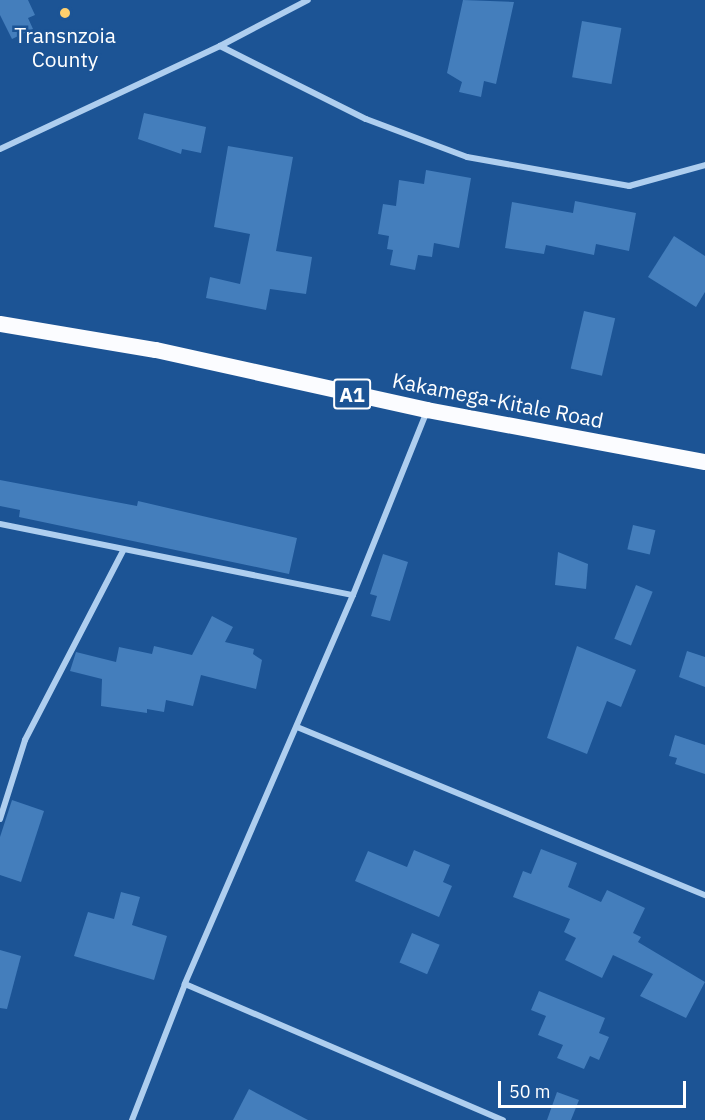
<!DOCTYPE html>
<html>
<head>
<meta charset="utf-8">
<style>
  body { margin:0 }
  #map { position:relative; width:705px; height:1120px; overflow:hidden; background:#1c5495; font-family:"IBM Plex Sans",sans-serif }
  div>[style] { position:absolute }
  .building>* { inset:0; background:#447ebc; transform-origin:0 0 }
  .minor>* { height:6px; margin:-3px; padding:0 3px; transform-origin:3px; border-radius:3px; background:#aeceef }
  .trunk>* { height:16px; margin:-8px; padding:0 8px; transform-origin:8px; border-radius:8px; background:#fbfcff }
  .dots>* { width:16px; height:16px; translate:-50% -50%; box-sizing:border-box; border:3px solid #1c5495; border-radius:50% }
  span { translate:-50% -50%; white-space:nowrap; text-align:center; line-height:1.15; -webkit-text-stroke:5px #1c5495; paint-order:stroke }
  .shield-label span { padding:2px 4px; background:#1c5495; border:2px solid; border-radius:4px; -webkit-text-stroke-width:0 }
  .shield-label { font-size:20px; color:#fff; font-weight:700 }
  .poi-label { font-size:21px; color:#fff }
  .street-label { font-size:21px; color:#fff }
  .scale { position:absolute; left:498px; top:1081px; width:188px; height:27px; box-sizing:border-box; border:3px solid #fff; border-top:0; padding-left:8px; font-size:18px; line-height:21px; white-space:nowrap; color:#fff; -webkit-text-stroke:4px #1c5495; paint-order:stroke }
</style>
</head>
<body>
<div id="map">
  <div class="building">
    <i style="clip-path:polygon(0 0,28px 0,35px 15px,28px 18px,33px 29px,12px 39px,0 15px)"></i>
    <i style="clip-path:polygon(463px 0,514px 2px,496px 84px,484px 81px,481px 97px,459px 92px,462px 82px,447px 73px)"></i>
    <i style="left:582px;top:21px;width:40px;height:57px;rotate:10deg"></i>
    <i style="clip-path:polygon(144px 113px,206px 127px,201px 153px,182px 149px,181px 154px,138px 139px)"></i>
    <i style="clip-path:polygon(228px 146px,293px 157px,276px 251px,312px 257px,306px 294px,270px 289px,266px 310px,206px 298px,210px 277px,240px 284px,250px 234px,214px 227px)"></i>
    <i style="clip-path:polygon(426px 170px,471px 178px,459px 248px,434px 243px,432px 257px,418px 255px,415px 270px,390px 265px,393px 250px,387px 249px,389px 236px,378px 234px,383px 204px,396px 206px,399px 180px,424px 184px)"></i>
    <i style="clip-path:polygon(575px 201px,636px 213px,629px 251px,596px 244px,594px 255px,546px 245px,544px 254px,505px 248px,512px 202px,573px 213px)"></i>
    <i style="clip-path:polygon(674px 236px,705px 256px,705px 292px,696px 307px,648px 277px)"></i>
    <i style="left:584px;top:311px;width:32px;height:59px;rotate:13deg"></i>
    <i style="clip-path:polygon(0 480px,137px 506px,138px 501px,297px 538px,289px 574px,19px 517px,20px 510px,0 506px)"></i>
    <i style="left:633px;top:525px;width:23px;height:25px;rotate:13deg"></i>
    <i style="clip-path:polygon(558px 552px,588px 564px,586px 589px,555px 585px)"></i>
    <i style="clip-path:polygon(383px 554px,408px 562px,390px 621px,371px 616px,377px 596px,370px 594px)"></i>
    <i style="left:636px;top:585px;width:18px;height:58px;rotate:22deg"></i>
    <i style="clip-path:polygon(212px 616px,233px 627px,225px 642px,254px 649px,253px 654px,262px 660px,256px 689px,201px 675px,193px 706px,166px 700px,164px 712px,147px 709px,147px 713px,101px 706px,102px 679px,70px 671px,76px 652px,116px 662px,119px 647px,152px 654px,154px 646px,192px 655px)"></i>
    <i style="clip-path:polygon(577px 646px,636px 670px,621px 707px,607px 701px,587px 754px,547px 738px)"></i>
    <i style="clip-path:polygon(687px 651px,705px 657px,705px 687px,679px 677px)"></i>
    <i style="clip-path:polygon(675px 735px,705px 745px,705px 774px,675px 764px,677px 758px,669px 756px)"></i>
    <i style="clip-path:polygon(12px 800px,44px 811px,21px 882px,0 875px,0 837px)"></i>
    <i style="clip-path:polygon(541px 849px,577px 863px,568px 887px,601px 902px,607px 890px,645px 908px,633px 933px,641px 937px,638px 942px,705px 982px,686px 1018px,640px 996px,653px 974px,613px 955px,602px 978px,565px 960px,576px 938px,564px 932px,570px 919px,513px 897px,523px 871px,531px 874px)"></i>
    <i style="clip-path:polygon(414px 850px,450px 865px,443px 882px,452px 886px,439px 917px,355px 881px,368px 851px,407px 867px)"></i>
    <i style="clip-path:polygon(121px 892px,140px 897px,132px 925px,167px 936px,154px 980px,74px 956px,88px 912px,114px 919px)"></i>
    <i style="left:412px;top:933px;width:30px;height:32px;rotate:23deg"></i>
    <i style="clip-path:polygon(0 950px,21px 956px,7px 1009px,0 1008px)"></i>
    <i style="clip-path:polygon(539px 991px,605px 1018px,599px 1033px,609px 1037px,599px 1060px,590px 1056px,584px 1069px,557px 1058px,563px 1045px,538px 1035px,546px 1016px,531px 1010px)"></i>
    <i style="clip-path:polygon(249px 1089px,308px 1120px,233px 1120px)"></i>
    <i style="clip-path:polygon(557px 1092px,579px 1100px,571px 1120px,547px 1120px)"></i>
  </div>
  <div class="minor">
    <i style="left:220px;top:46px;width:163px;rotate:26.6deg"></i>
    <i style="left:366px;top:119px;width:108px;rotate:20.6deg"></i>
    <i style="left:467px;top:157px;width:165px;rotate:10.1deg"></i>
    <i style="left:629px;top:186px;width:79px;rotate:-15.4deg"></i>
    <i style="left:0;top:149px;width:243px;rotate:-25.1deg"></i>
    <i style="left:220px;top:46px;width:99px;rotate:-27.6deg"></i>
    <i style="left:427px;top:411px;width:198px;rotate:111.9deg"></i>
    <i style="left:353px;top:595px;width:424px;rotate:113.4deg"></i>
    <i style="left:185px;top:984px;width:346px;rotate:23.2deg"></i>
    <i style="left:0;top:524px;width:360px;rotate:11.4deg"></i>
    <i style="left:297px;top:727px;width:441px;rotate:22.4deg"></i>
    <i style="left:0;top:819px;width:83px;rotate:-72.4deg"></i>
    <i style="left:25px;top:740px;width:213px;rotate:-62.6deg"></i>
    <i style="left:132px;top:1120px;width:146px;rotate:-68.7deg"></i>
  </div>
  <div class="trunk">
    <i style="left:0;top:324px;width:158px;rotate:9.5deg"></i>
    <i style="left:156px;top:350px;width:278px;rotate:12.5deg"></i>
    <i style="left:427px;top:410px;width:283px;rotate:10.6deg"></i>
  </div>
  <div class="dots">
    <i style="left:65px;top:13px;background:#ffd06d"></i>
  </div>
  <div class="shield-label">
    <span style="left:352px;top:394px">A1</span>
  </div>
  <div class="poi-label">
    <span style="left:65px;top:47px">Transnzoia<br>County</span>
  </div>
  <div class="street-label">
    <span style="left:498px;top:400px;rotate:11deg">Kakamega-Kitale Road</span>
  </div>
  <div class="scale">50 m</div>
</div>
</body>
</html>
